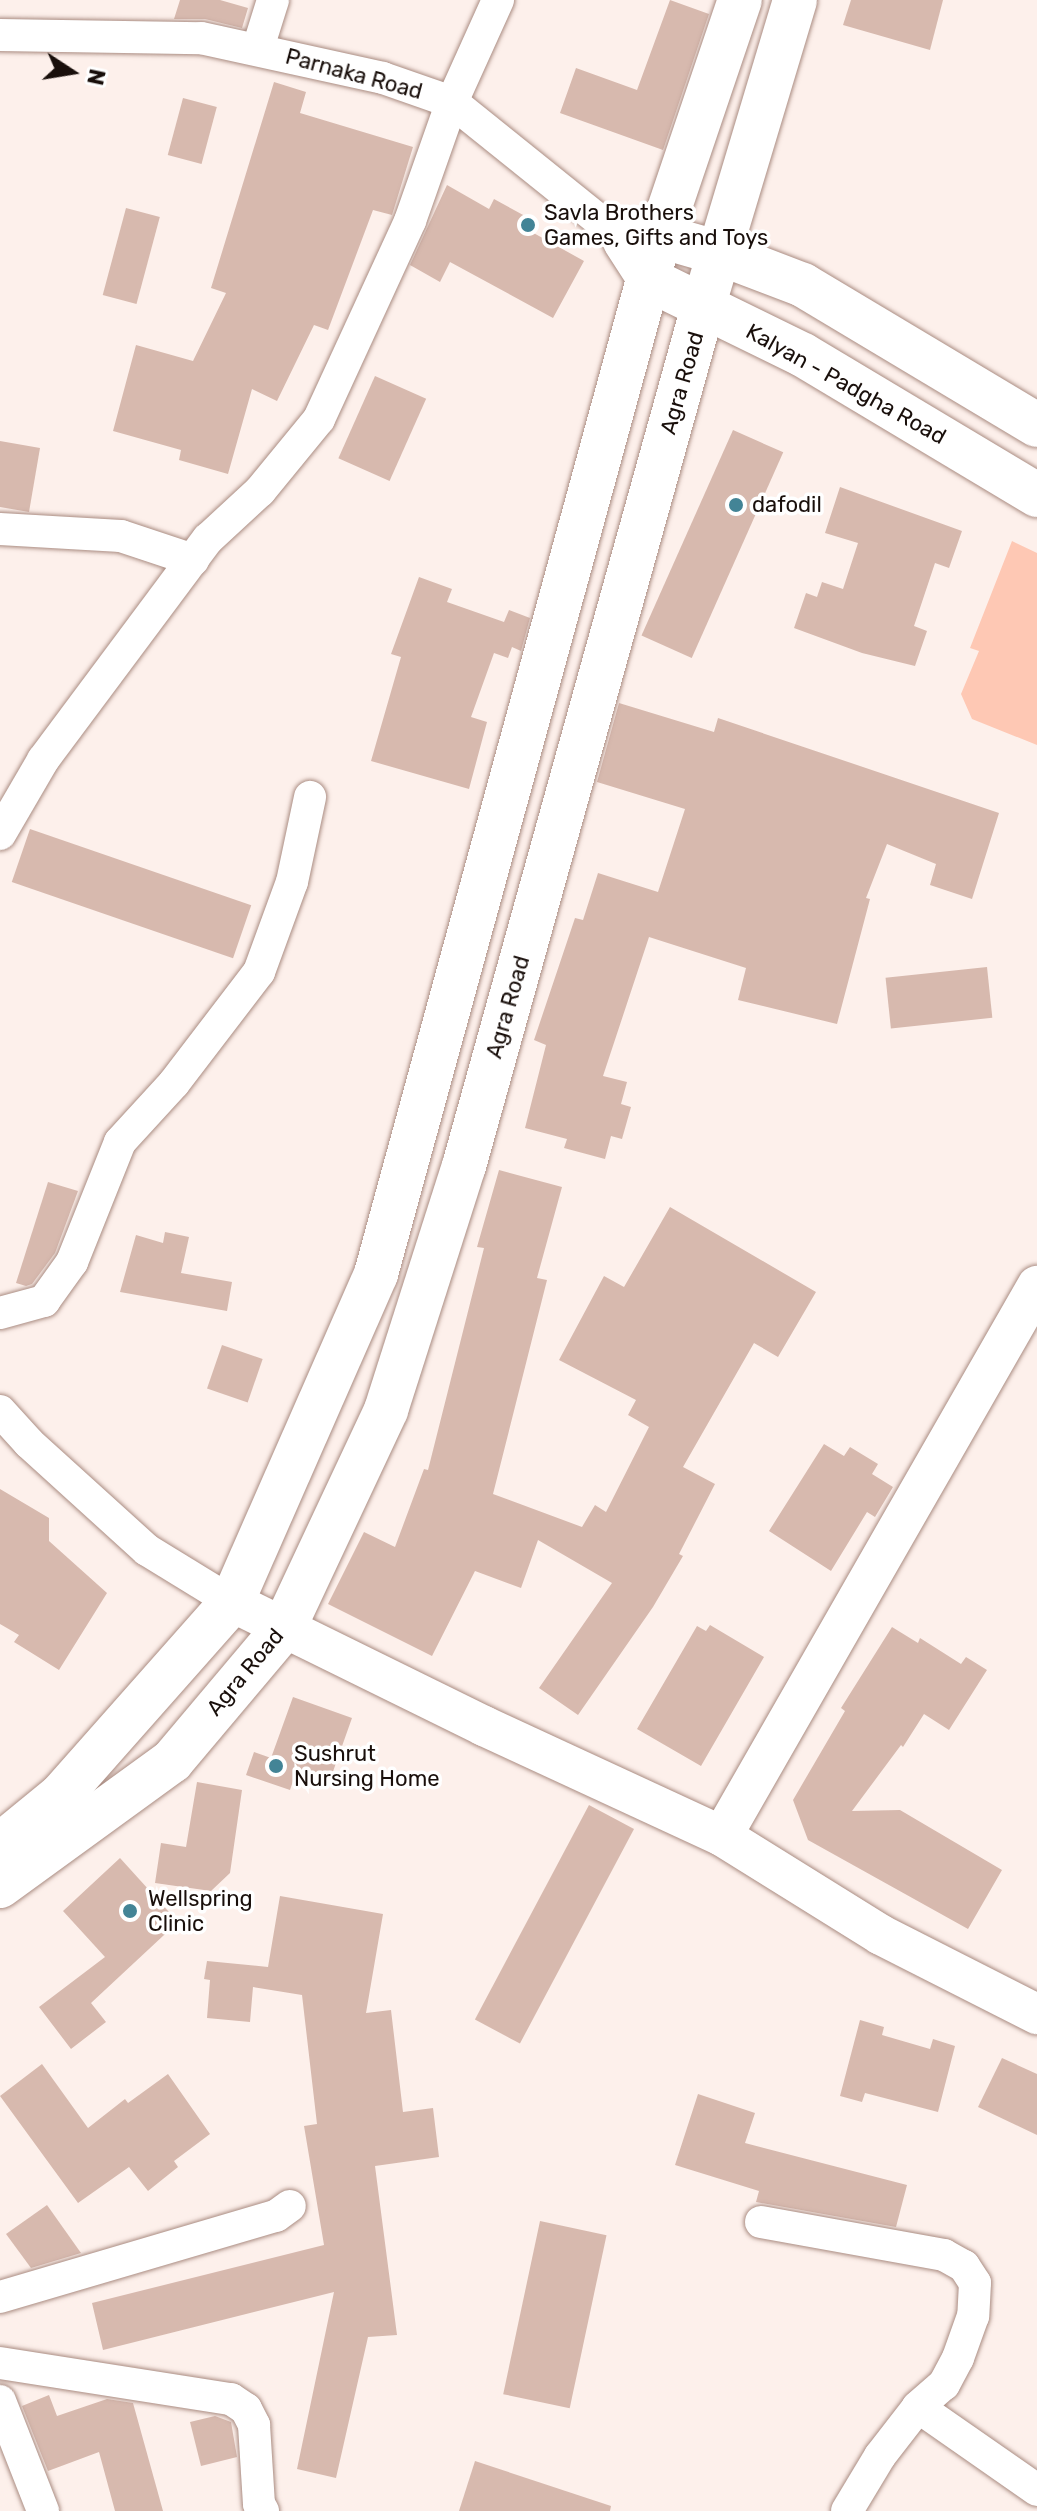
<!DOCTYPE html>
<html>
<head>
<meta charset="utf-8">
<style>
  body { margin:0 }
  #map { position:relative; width:1037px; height:2511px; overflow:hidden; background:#fdf0eb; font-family:Rubik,sans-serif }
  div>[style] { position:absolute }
  .green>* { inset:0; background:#fec8b4 }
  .building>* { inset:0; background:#d7b9ae; transform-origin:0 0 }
  .roads { filter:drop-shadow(0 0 2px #aa8c82) drop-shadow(0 0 2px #aa8c82) }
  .minor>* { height:32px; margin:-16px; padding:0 16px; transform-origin:16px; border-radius:16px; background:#fff }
  .tertiary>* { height:40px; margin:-20px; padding:0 20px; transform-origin:20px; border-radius:20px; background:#fff }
  .secondary>* { height:44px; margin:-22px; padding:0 22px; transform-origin:22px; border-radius:22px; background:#fff }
  .primary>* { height:44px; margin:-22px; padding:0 22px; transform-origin:22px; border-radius:22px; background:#fff }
  .dots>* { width:22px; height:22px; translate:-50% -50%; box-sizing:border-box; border:4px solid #fff; border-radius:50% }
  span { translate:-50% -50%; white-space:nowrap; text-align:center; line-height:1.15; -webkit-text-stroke:7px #fff; paint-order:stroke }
  .street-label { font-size:22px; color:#190f0b }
  .poi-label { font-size:22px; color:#190f0b }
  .left { translate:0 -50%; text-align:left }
  .north { position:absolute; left:32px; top:32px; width:80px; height:80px; -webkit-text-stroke:6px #fff; paint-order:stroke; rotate:102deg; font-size:22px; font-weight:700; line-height:32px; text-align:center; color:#190f0b }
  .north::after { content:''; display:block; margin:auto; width:28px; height:36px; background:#190f0b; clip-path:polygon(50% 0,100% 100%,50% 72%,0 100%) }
</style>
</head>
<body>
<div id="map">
  <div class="green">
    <i style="clip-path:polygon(1012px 541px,1037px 553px,1037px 745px,972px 719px,961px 694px,979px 651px,970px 648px)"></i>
  </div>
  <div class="building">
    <i style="clip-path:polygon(180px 0,220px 0,248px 8px,242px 28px,205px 19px,174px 19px)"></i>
    <i style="clip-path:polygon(670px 0,709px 14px,663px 150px,560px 113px,576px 68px,637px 90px)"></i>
    <i style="clip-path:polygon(851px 0,943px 0,930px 50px,843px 25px)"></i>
    <i style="clip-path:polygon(274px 82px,306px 92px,300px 113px,413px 147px,392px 215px,373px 210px,328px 330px,314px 325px,277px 401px,252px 389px,228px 474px,179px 460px,181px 450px,113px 431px,136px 345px,193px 361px,226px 293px,211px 288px)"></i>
    <i style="left:183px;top:98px;width:35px;height:59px;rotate:15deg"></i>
    <i style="clip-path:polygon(447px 185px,489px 209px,494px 199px,536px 222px,530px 231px,584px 261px,553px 318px,450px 262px,440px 282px,410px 265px)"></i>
    <i style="left:126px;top:208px;width:35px;height:90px;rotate:15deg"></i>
    <i style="left:375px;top:376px;width:56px;height:90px;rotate:24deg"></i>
    <i style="left:733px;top:430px;width:55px;height:225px;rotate:24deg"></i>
    <i style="clip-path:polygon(0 441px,40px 448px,29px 512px,0 507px)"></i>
    <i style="clip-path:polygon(840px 487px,962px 531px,949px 568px,935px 563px,914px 626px,927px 631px,915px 666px,862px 653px,794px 628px,806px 593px,817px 597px,822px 582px,843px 589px,858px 543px,825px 533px)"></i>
    <i style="clip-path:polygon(419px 577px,452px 589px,447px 602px,504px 622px,509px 610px,530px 618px,521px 651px,512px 647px,508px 658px,494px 653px,471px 717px,487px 722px,469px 789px,371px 761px,401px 657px,391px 654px)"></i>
    <i style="clip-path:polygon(619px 703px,714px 732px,718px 718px,999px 813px,972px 899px,930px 885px,936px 864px,887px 844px,866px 898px,870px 899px,837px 1024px,738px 1000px,746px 968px,649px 937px,603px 1076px,627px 1082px,621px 1104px,631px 1107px,622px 1139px,611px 1136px,605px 1159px,564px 1148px,567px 1139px,525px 1128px,546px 1045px,534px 1040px,575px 918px,583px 920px,598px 873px,658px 892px,685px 809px,597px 782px)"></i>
    <i style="left:30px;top:829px;width:234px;height:56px;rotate:19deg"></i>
    <i style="left:987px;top:967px;width:51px;height:102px;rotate:84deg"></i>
    <i style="clip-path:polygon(499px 1170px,562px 1187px,537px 1278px,547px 1280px,493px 1494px,582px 1527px,595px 1505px,606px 1512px,649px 1427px,628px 1415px,636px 1400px,559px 1360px,604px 1276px,624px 1287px,670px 1207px,816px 1292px,778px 1357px,754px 1343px,683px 1467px,715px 1484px,679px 1554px,683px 1556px,653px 1607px,578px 1715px,539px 1688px,612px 1583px,538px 1540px,521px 1588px,475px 1571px,432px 1656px,328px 1604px,364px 1532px,395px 1547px,424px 1469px,428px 1470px,484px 1248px,477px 1247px)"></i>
    <i style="clip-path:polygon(48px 1182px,78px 1191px,55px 1253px,32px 1284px,26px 1286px,16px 1283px)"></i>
    <i style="clip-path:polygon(165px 1232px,189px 1237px,181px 1273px,232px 1282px,227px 1311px,120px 1292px,136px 1235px,163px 1243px)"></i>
    <i style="left:222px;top:1345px;width:43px;height:46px;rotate:19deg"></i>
    <i style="clip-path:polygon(824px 1444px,844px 1456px,850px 1447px,878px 1464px,872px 1474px,893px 1487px,875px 1517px,867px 1512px,831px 1571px,769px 1531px)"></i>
    <i style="clip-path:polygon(0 1489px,49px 1518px,49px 1541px,107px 1593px,59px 1670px,14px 1642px,19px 1635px,0 1624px)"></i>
    <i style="clip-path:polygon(710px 1625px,764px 1657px,701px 1766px,637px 1729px,697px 1626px,706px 1631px)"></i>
    <i style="clip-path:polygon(892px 1627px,918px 1643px,920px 1638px,961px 1664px,966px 1657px,987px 1670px,949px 1730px,924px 1714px,903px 1747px,901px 1745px,852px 1811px,900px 1810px,1002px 1870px,968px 1929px,808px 1840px,793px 1800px,845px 1711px,841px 1708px)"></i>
    <i style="clip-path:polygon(293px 1697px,352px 1718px,330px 1780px,297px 1769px,290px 1790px,246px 1775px,254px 1752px,271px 1758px)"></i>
    <i style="clip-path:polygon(197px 1782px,242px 1790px,230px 1873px,211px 1891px,155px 1883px,161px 1843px,186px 1847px)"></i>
    <i style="left:589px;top:1805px;width:51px;height:243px;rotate:28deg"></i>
    <i style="clip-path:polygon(120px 1858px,178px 1922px,91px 2003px,106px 2022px,71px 2049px,39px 2007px,105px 1957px,63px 1911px)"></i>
    <i style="clip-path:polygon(280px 1896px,383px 1914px,366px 2013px,391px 2010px,403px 2112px,433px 2108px,439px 2157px,375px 2166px,397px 2335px,368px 2337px,336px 2478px,297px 2469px,334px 2292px,103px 2350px,92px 2303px,324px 2245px,304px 2126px,317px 2124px,302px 1995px,253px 1987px,250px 2022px,207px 2018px,210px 1980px,204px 1979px,207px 1961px,268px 1967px)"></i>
    <i style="clip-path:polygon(860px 2020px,884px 2027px,882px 2035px,930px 2049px,933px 2039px,955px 2046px,938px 2112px,865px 2093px,862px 2102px,840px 2096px)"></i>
    <i style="clip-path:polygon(1002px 2058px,1037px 2074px,1037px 2135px,978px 2107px)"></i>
    <i style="clip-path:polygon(42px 2064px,88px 2128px,125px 2099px,128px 2103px,168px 2074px,210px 2134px,174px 2161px,178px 2167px,148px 2191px,129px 2167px,78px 2203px,0 2096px)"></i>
    <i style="clip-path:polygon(698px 2094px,755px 2113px,745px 2143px,907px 2185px,896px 2227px,756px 2202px,759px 2191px,675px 2165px)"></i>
    <i style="clip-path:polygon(47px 2205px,81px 2253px,31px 2268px,6px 2234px)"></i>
    <i style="left:540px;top:2221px;width:68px;height:177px;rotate:12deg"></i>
    <i style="clip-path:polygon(49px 2395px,57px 2416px,107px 2399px,133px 2403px,163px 2511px,115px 2511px,99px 2452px,48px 2471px,22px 2406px)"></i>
    <i style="clip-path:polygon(215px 2416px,231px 2422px,237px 2457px,201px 2466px,190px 2422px)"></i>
    <i style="clip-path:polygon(475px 2461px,611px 2506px,610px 2511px,459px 2511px)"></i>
  </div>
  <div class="roads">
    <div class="minor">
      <i style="left:0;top:35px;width:201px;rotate:0.9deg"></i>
      <i style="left:201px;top:38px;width:186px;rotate:12.4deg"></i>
      <i style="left:383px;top:78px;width:73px;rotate:19.2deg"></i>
      <i style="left:452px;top:102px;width:222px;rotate:38.8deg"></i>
      <i style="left:258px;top:48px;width:50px;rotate:-72.6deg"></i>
      <i style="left:0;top:529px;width:121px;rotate:3.3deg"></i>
      <i style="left:121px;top:536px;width:76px;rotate:18.4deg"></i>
      <i style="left:0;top:834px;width:86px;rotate:-59.8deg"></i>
      <i style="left:43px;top:760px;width:276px;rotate:-53.3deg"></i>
      <i style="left:208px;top:539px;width:71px;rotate:-42.7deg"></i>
      <i style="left:260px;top:491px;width:93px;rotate:-50.7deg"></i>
      <i style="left:319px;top:419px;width:218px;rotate:-65.3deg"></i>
      <i style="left:410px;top:221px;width:126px;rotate:-70.6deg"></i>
      <i style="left:452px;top:102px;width:112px;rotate:-65.7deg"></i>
      <i style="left:0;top:1313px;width:46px;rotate:-15.3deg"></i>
      <i style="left:44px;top:1301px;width:48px;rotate:-54.3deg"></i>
      <i style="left:72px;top:1262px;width:129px;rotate:-68.2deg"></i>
      <i style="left:120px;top:1142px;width:80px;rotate:-47.5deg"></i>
      <i style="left:174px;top:1083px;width:140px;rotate:-52.6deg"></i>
      <i style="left:259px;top:972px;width:96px;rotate:-69.9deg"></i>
      <i style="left:292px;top:882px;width:87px;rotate:-78deg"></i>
      <i style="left:0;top:1411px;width:43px;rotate:47.8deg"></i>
      <i style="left:29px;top:1443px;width:159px;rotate:42.2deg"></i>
      <i style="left:147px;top:1550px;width:100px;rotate:31.5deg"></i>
      <i style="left:761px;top:2222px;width:186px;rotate:10.2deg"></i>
      <i style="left:944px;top:2255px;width:23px;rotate:29deg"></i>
      <i style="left:964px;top:2266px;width:20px;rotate:57deg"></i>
      <i style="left:975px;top:2283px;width:33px;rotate:93deg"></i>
      <i style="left:973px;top:2316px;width:45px;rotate:109.7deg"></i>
      <i style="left:958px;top:2358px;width:30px;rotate:118deg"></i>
      <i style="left:944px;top:2384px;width:35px;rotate:139deg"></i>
      <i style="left:918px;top:2407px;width:62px;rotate:127.8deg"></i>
      <i style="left:880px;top:2456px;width:64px;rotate:121deg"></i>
      <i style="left:0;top:2297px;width:288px;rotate:-16.4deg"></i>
      <i style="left:276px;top:2216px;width:17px;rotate:-36deg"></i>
      <i style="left:0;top:2363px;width:234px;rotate:8.9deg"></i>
      <i style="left:231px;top:2399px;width:18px;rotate:34deg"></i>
      <i style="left:246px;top:2409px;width:18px;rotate:63deg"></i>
      <i style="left:254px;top:2425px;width:79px;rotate:86.4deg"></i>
      <i style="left:259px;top:2504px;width:8px;rotate:60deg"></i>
      <i style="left:0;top:2401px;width:118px;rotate:68.6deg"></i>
      <i style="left:918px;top:2407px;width:145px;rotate:34.9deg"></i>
    </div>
    <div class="tertiary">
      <i style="left:232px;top:1602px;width:281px;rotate:26.2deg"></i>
      <i style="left:484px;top:1726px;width:262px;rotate:24.8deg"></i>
      <i style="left:722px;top:1836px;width:187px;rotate:31.9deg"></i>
      <i style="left:881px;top:1935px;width:175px;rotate:26.9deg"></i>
      <i style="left:722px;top:1836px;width:634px;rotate:-60.2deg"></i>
    </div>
    <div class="secondary">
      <i style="left:1037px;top:425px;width:273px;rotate:-149.1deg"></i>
      <i style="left:803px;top:285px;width:90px;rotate:-159.1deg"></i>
      <i style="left:719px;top:253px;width:61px;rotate:-163.9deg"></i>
      <i style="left:660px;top:236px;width:35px;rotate:172deg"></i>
      <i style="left:625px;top:241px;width:46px;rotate:57.3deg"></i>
      <i style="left:650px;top:280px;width:170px;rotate:26.1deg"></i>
      <i style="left:803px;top:355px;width:273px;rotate:30.9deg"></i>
    </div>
    <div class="primary">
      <i style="left:0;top:1845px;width:79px;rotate:-39.3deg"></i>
      <i style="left:61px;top:1795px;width:258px;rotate:-48.5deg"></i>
      <i style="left:232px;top:1602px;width:358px;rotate:-66.3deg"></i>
      <i style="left:376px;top:1274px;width:1076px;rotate:-74.7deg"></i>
      <i style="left:660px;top:236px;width:249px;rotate:-71.3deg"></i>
      <i style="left:0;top:1886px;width:213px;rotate:-36deg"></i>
      <i style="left:172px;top:1761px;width:174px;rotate:-49.9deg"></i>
      <i style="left:284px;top:1628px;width:241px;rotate:-64.9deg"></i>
      <i style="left:386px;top:1410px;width:256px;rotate:-72.3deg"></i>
      <i style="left:464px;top:1166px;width:892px;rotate:-74.45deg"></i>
      <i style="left:703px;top:307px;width:320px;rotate:-73.3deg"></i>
    </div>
  </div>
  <div class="dots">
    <i style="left:528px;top:225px;background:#438496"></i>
    <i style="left:736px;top:505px;background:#438496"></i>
    <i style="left:276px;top:1766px;background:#438496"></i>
    <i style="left:130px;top:1911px;background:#438496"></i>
  </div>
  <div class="street-label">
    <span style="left:354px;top:74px;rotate:15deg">Parnaka Road</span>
    <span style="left:682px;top:383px;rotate:-74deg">Agra Road</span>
    <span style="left:846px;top:384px;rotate:29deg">Kalyan - Padgha Road</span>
    <span style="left:508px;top:1007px;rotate:-74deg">Agra Road</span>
    <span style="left:245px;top:1672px;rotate:-50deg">Agra Road</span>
  </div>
  <div class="poi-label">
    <span class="left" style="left:544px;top:225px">Savla Brothers<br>Games, Gifts and Toys</span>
    <span class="left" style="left:752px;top:505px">dafodil</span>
    <span class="left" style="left:294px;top:1766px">Sushrut<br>Nursing Home</span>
    <span class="left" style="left:148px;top:1911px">Wellspring<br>Clinic</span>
  </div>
  <div class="north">N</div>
</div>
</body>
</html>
